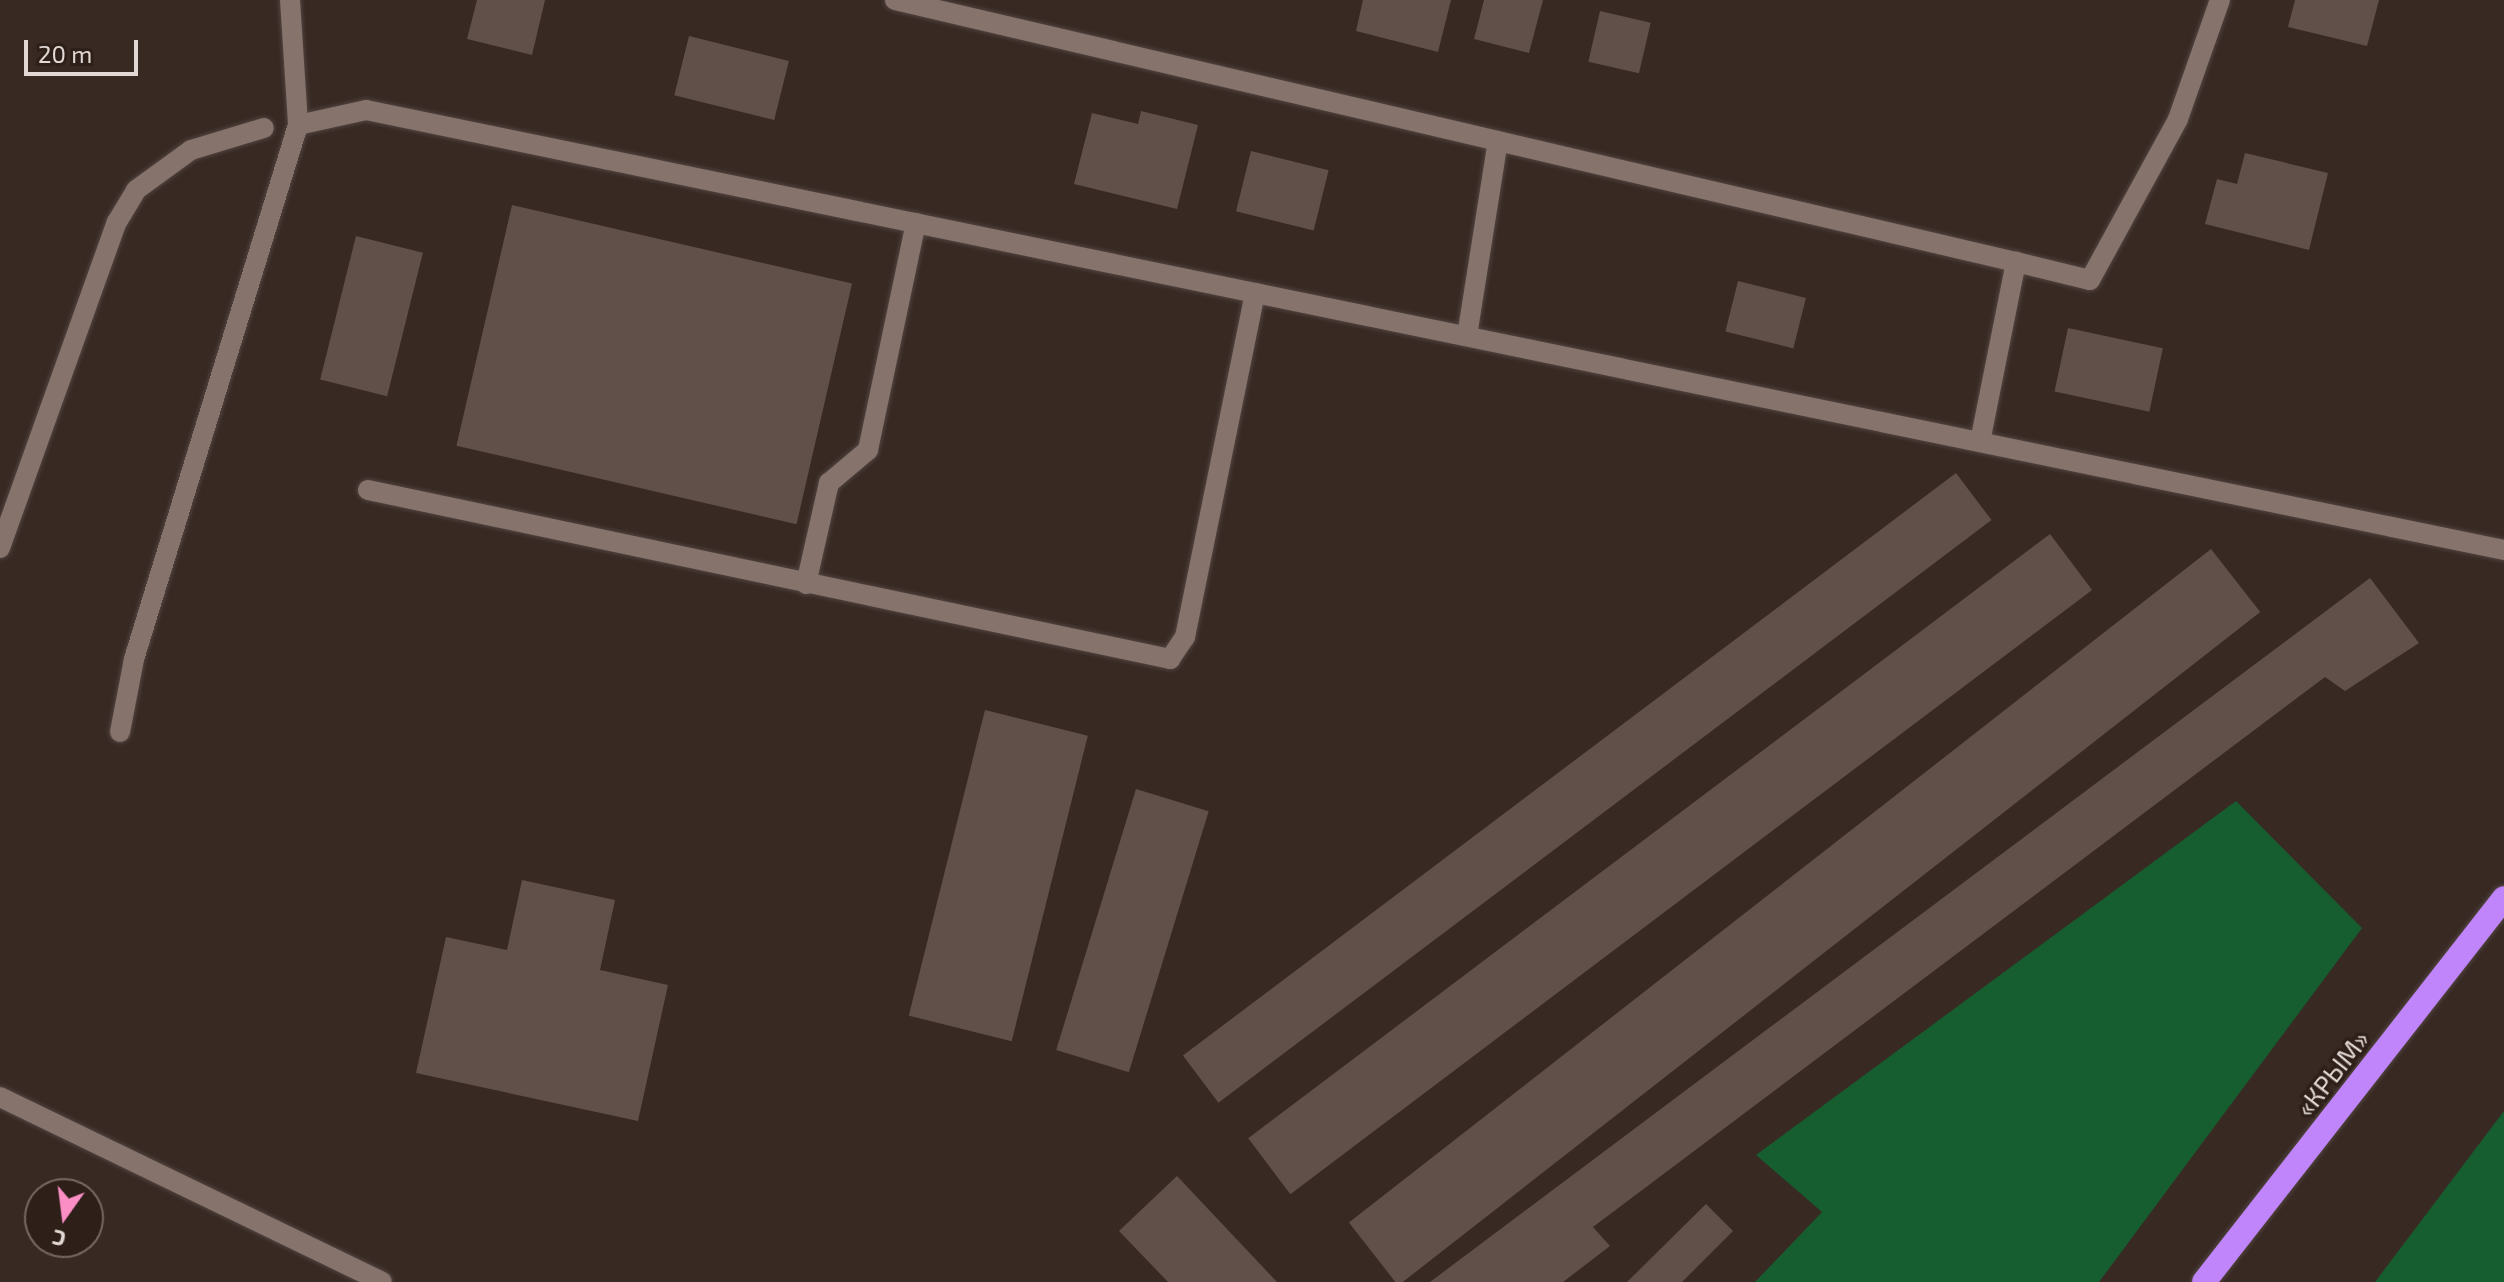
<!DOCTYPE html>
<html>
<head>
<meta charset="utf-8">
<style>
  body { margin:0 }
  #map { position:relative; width:2504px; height:1282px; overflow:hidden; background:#382923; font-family:"Exo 2",sans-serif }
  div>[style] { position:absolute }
  .green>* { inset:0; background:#165e30 }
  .building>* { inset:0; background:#615049; transform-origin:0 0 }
  .roads { filter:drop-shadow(0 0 2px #514440) drop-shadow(0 0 2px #514440) }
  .minor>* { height:20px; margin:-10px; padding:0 10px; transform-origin:10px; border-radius:10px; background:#86736c }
  .highway>* { height:24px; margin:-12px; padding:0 12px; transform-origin:12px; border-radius:12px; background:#c085fa }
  span { translate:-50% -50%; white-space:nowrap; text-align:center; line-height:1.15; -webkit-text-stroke:7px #2e1f19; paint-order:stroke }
  .street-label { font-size:26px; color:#e1d7d3 }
  .north { position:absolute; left:24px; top:1178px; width:80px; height:80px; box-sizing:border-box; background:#2e1f19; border:2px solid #766963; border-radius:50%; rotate:194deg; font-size:22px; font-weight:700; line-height:32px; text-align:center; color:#e1d7d3 }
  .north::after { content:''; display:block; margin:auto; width:28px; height:36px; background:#fb8fc5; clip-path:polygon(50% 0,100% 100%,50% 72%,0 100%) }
  .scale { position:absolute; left:24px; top:40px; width:114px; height:36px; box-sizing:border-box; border:4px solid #e1d7d3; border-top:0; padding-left:10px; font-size:24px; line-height:28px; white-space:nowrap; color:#e1d7d3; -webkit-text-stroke:6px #2e1f19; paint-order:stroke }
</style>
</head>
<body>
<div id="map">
  <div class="green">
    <i style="clip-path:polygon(2236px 801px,2362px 928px,2099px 1282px,1755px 1282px,1822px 1212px,1756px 1155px)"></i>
    <i style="clip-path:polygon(2504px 1111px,2504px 1282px,2375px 1282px)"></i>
  </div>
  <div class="building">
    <i style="clip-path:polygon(477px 0,545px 0,532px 55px,467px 39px)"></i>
    <i style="clip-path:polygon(1363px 0,1451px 0,1438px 52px,1356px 31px)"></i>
    <i style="clip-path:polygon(1484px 0,1543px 0,1529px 53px,1474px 39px)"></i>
    <i style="clip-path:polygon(2295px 0,2379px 0,2367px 46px,2288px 27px)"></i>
    <i style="left:1600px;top:11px;width:52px;height:52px;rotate:13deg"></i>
    <i style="left:689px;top:36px;width:103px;height:61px;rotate:14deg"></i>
    <i style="clip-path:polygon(1141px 111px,1198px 125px,1177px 209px,1074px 184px,1092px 113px,1138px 124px)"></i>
    <i style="left:1251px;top:151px;width:80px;height:62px;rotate:14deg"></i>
    <i style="clip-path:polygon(2245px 153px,2328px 173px,2309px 250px,2205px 224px,2217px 179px,2237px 184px)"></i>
    <i style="left:512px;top:205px;width:349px;height:247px;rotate:13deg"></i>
    <i style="left:356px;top:236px;width:69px;height:148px;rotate:14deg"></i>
    <i style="left:1738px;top:281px;width:70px;height:52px;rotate:14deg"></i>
    <i style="left:2068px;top:328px;width:97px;height:65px;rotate:12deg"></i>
    <i style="left:1956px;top:473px;width:59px;height:968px;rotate:53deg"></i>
    <i style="left:2050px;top:534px;width:70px;height:1004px;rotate:53deg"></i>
    <i style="left:2211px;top:549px;width:80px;height:1094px;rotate:52deg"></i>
    <i style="clip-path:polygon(2370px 578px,2419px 643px,2345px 691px,2325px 677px,1593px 1227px,1610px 1246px,1563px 1282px,1430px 1282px)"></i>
    <i style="left:985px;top:710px;width:106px;height:315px;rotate:14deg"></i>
    <i style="left:1136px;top:789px;width:76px;height:273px;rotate:17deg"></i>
    <i style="clip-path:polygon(522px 880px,615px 900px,600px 970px,668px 985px,638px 1121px,416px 1073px,446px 937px,507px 950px)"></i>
    <i style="clip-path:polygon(1177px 1176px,1277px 1282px,1168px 1282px,1119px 1231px)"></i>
    <i style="clip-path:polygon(1706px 1204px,1733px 1231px,1682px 1282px,1627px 1282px)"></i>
  </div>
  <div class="roads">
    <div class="minor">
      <i style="left:290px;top:0;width:125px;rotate:86.3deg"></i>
      <i style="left:298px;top:125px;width:70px;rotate:-12.4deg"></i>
      <i style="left:366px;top:110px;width:2183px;rotate:11.63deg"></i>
      <i style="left:895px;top:0;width:1151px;rotate:13.16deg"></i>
      <i style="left:1467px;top:336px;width:197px;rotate:-81deg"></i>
      <i style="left:1980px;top:442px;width:184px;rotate:-78.7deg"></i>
      <i style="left:2016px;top:262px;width:76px;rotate:13.7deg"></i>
      <i style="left:2090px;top:280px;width:183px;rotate:-61.3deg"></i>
      <i style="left:2178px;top:119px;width:126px;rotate:-70.6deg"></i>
      <i style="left:368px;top:490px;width:820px;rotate:11.9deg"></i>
      <i style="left:1170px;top:659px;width:27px;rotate:-56deg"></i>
      <i style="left:1185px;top:637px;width:351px;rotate:-78.5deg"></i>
      <i style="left:0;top:548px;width:346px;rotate:-70.3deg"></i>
      <i style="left:117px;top:222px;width:37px;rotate:-59deg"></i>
      <i style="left:136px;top:190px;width:68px;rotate:-36deg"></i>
      <i style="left:191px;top:150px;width:76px;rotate:-16.8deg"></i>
      <i style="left:806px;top:584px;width:104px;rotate:-77.2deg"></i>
      <i style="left:829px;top:483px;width:51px;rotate:-40.2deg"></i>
      <i style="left:868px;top:450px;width:232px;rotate:-78.1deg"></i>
      <i style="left:120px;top:732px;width:74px;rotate:-79.1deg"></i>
      <i style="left:134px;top:659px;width:559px;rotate:-72.93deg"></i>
      <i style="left:0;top:1097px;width:424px;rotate:25.8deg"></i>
    </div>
    <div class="highway">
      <i style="left:2204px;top:1282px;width:487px;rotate:-52deg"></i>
    </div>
  </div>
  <div class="street-label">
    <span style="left:2332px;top:1073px;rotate:-52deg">«КРЫМ»</span>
  </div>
  <div class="north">С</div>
  <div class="scale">20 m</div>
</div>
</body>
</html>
